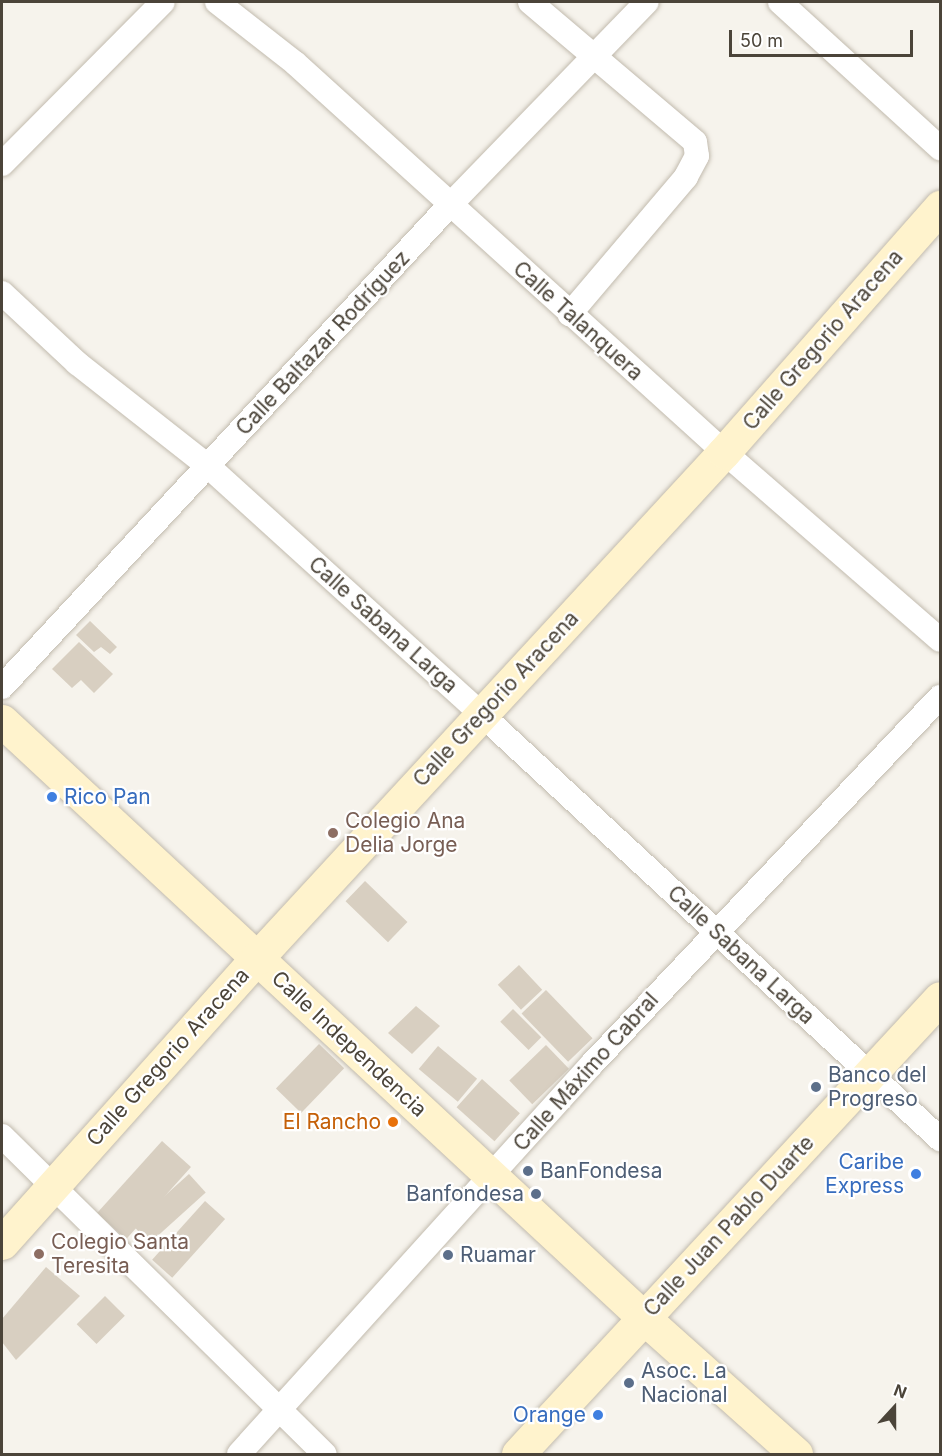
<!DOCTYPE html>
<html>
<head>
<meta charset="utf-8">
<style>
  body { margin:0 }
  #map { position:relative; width:942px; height:1456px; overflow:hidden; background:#f6f3ec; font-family:Inter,sans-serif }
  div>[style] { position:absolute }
  .building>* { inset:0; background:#d8cfc1; transform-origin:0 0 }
  .roads { filter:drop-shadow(0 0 2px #c2bbae) drop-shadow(0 0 2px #c2bbae) }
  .street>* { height:24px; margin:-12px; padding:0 12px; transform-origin:12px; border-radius:12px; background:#fff }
  .secondary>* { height:33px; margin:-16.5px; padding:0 16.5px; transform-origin:16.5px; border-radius:16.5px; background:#fff3cd }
  .dots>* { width:16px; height:16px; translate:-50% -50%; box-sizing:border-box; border:3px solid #fff; border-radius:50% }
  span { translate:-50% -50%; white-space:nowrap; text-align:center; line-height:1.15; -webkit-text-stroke:4.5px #fff; paint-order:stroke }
  .street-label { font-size:21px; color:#4b4439 }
  .shop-label { font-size:21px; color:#366cbe }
  .left { translate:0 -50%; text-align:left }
  .right { translate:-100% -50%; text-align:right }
  .education-label { font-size:21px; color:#785e54 }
  .service-label { font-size:21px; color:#4e5e75 }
  .food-label { font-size:21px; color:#c56008 }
  .frame { position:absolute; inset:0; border:3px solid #4b4439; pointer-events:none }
  .north { position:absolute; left:864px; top:1378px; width:60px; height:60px; -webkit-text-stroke:4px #fff; paint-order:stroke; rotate:21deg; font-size:16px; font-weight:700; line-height:24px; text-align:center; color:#4b4439 }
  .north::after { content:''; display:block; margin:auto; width:21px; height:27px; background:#4b4439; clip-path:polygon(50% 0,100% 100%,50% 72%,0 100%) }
  .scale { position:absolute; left:729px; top:30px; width:184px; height:27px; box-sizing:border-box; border:3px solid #4b4439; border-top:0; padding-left:8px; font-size:18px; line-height:21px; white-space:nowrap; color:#4b4439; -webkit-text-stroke:4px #fff; paint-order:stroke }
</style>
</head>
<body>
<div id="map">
  <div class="building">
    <i style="clip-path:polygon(90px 621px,117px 647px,110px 654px,101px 647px,94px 652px,76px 635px)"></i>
    <i style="clip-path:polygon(79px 642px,113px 674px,94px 693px,81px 680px,72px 688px,52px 669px)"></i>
    <i style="left:365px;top:881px;width:59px;height:28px;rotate:44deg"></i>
    <i style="left:519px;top:965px;width:34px;height:29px;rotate:47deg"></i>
    <i style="left:546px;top:990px;width:67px;height:34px;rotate:46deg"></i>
    <i style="clip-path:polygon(416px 1006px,440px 1026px,412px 1054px,388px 1033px)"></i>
    <i style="left:513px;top:1009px;width:40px;height:18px;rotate:45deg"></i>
    <i style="left:319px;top:1044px;width:35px;height:62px;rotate:44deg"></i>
    <i style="left:546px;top:1045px;width:33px;height:51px;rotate:46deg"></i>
    <i style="left:438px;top:1046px;width:51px;height:30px;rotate:40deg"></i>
    <i style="left:482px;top:1079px;width:51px;height:38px;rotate:42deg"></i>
    <i style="left:162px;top:1141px;width:39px;height:97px;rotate:42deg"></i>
    <i style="left:189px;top:1174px;width:25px;height:76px;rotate:48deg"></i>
    <i style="left:205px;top:1201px;width:27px;height:79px;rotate:42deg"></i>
    <i style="clip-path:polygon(46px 1267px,80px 1296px,16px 1360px,2px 1342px,2px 1319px)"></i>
    <i style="left:105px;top:1296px;width:28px;height:40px;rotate:45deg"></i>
  </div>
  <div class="roads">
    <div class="street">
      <i style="left:217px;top:2px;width:99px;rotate:38deg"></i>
      <i style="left:295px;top:63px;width:579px;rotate:42.2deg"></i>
      <i style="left:724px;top:452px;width:286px;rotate:41deg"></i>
      <i style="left:530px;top:2px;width:216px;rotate:40.3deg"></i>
      <i style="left:695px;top:142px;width:14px;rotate:82deg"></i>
      <i style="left:697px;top:156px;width:24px;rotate:118deg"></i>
      <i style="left:686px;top:177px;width:180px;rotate:130.3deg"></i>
      <i style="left:780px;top:2px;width:217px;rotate:42.4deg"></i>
      <i style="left:2px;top:164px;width:228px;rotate:-45.2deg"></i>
      <i style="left:2px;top:293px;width:103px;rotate:43deg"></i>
      <i style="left:77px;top:363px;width:168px;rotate:38.2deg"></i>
      <i style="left:209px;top:467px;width:367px;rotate:42.2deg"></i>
      <i style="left:481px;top:714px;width:626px;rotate:42.8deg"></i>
      <i style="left:2px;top:687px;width:657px;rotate:-47.1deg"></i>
      <i style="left:449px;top:206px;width:284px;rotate:-45.9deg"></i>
      <i style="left:2px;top:1136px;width:453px;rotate:44.6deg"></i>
      <i style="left:239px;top:1454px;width:526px;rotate:-47.85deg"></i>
      <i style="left:592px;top:1064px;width:506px;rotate:-46.52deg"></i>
    </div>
    <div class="secondary">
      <i style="left:2px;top:721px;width:877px;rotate:42.92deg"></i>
      <i style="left:644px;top:1318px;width:204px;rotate:41.8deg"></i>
      <i style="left:2px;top:1243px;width:382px;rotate:-48.2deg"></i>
      <i style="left:257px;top:958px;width:689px;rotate:-47.3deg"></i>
      <i style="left:724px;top:452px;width:327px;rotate:-48.6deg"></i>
      <i style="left:518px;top:1454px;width:621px;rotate:-47.22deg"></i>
    </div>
  </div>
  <div class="dots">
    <i style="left:52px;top:797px;background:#3f7fe0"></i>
    <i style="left:333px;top:833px;background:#8d6e63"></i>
    <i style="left:816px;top:1087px;background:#5c6f8a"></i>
    <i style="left:393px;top:1122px;background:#e8710a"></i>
    <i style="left:528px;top:1171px;background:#5c6f8a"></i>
    <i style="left:916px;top:1174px;background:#3f7fe0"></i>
    <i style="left:536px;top:1194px;background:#5c6f8a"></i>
    <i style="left:39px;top:1254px;background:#8d6e63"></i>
    <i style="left:448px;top:1255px;background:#5c6f8a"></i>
    <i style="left:629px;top:1383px;background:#5c6f8a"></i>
    <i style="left:598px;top:1415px;background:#3f7fe0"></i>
  </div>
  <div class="street-label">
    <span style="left:578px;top:321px;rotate:42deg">Calle Talanquera</span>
    <span style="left:823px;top:340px;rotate:-49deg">Calle Gregorio Aracena</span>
    <span style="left:323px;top:343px;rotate:-47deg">Calle Baltazar Rodríguez</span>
    <span style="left:383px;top:625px;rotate:42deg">Calle Sabana Larga</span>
    <span style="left:496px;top:699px;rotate:-47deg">Calle Gregorio Aracena</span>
    <span style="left:741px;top:955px;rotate:43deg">Calle Sabana Larga</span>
    <span style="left:349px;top:1044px;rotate:43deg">Calle Independencia</span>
    <span style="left:168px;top:1057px;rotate:-48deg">Calle Gregorio Aracena</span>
    <span style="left:586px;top:1072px;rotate:-48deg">Calle Máximo Cabral</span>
    <span style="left:729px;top:1226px;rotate:-47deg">Calle Juan Pablo Duarte</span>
  </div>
  <div class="shop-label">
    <span class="left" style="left:64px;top:797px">Rico Pan</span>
    <span class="right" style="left:904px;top:1174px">Caribe<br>Express</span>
    <span class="right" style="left:586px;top:1415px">Orange</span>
  </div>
  <div class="education-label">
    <span class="left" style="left:345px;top:833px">Colegio Ana<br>Delia Jorge</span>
    <span class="left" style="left:51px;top:1254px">Colegio Santa<br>Teresita</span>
  </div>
  <div class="service-label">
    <span class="left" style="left:828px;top:1087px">Banco del<br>Progreso</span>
    <span class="left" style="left:540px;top:1171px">BanFondesa</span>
    <span class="right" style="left:524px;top:1194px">Banfondesa</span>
    <span class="left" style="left:460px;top:1255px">Ruamar</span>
    <span class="left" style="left:641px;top:1383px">Asoc. La<br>Nacional</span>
  </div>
  <div class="food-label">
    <span class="right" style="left:381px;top:1122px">El Rancho</span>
  </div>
  <div class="frame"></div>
  <div class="north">N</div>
  <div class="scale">50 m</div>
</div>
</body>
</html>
